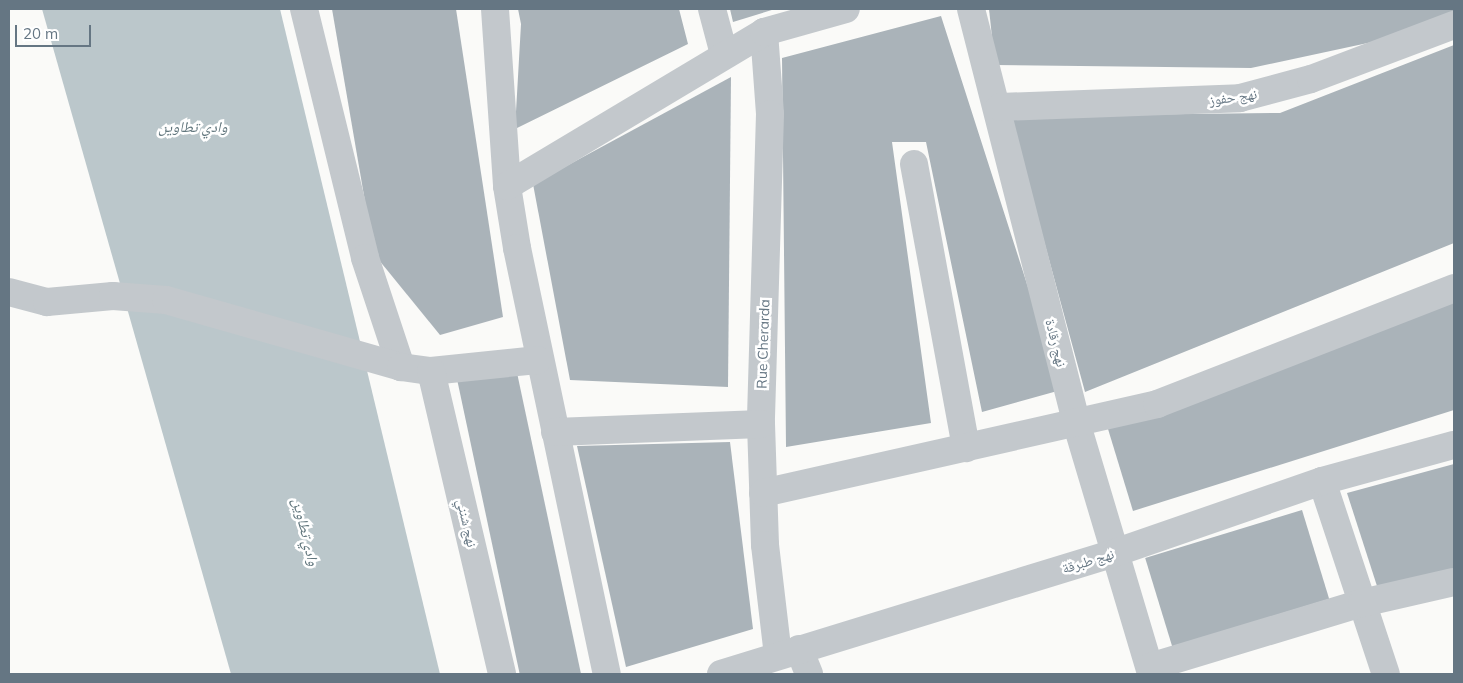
<!DOCTYPE html>
<html>
<head>
<meta charset="utf-8">
<style>
  body { margin:0 }
  #map { position:relative; width:1463px; height:683px; overflow:hidden; background:#fafaf8; font-family:Mulish,"Noto Naskh Arabic",sans-serif }
  div>[style] { position:absolute }
  .water>* { inset:0; background:#bbc7cb }
  .building>* { inset:0; background:#aab3b9; transform-origin:0 0 }
  .street>* { height:28px; margin:-14px; padding:0 14px; transform-origin:14px; border-radius:14px; background:#c3c8cc }
  span { translate:-50% -50%; white-space:nowrap; text-align:center; line-height:1.15; -webkit-text-stroke:5px #fff; paint-order:stroke }
  .street-label { font-size:14px; color:#657683 }
  .water-label { font-size:15px; color:#60757c; font-style:italic }
  .frame { position:absolute; inset:0; border:10px solid #657683; pointer-events:none }
  .scale { position:absolute; left:15px; top:25px; width:76px; height:22px; box-sizing:border-box; border:2px solid #657683; border-top:0; padding-left:6px; font-size:15px; line-height:18px; white-space:nowrap; color:#657683; -webkit-text-stroke:4px #fff; paint-order:stroke }
</style>
</head>
<body>
<div id="map">
  <div class="water">
    <i style="clip-path:polygon(42px 9px,280px 9px,440px 674px,231px 674px)"></i>
  </div>
  <div class="building">
    <i style="clip-path:polygon(332px 9px,456px 9px,503px 317px,440px 335px,374px 254px)"></i>
    <i style="clip-path:polygon(518px 9px,679px 9px,688px 44px,515px 129px,521px 24px)"></i>
    <i style="clip-path:polygon(730px 9px,775px 9px,733px 22px)"></i>
    <i style="clip-path:polygon(989px 9px,1454px 9px,1454px 16px,1391px 38px,1251px 68px,995px 65px)"></i>
    <i style="clip-path:polygon(941px 16px,1061px 390px,982px 412px,926px 142px,892px 142px,931px 423px,786px 447px,782px 58px)"></i>
    <i style="clip-path:polygon(1454px 45px,1454px 243px,1085px 392px,1010px 116px,1280px 113px)"></i>
    <i style="clip-path:polygon(731px 77px,728px 387px,570px 380px,533px 184px)"></i>
    <i style="clip-path:polygon(1454px 298px,1454px 410px,1133px 511px,1108px 429px)"></i>
    <i style="left:516px;top:368px;width:313px;height:60px;rotate:78deg"></i>
    <i style="clip-path:polygon(730px 442px,753px 629px,626px 667px,577px 446px)"></i>
    <i style="clip-path:polygon(1454px 464px,1454px 570px,1377px 586px,1347px 493px)"></i>
    <i style="left:1302px;top:510px;width:93px;height:164px;rotate:73deg"></i>
  </div>
  <div class="street">
    <i style="left:304px;top:9px;width:256px;rotate:76.2deg"></i>
    <i style="left:365px;top:258px;width:115px;rotate:71.7deg"></i>
    <i style="left:495px;top:9px;width:177px;rotate:86.1deg"></i>
    <i style="left:507px;top:186px;width:63px;rotate:80.8deg"></i>
    <i style="left:517px;top:248px;width:435px;rotate:78.1deg"></i>
    <i style="left:712px;top:9px;width:47px;rotate:75.1deg"></i>
    <i style="left:971px;top:9px;width:429px;rotate:75.7deg"></i>
    <i style="left:1077px;top:425px;width:260px;rotate:73.4deg"></i>
    <i style="left:764px;top:32px;width:82px;rotate:85.8deg"></i>
    <i style="left:770px;top:114px;width:310px;rotate:91.7deg"></i>
    <i style="left:761px;top:424px;width:121px;rotate:88.1deg"></i>
    <i style="left:765px;top:545px;width:111px;rotate:83.3deg"></i>
    <i style="left:1000px;top:107px;width:240px;rotate:-2.1deg"></i>
    <i style="left:1240px;top:98px;width:73px;rotate:-15deg"></i>
    <i style="left:1311px;top:79px;width:153px;rotate:-20.7deg"></i>
    <i style="left:914px;top:164px;width:289px;rotate:79.6deg"></i>
    <i style="left:507px;top:186px;width:300px;rotate:-30.9deg"></i>
    <i style="left:764px;top:32px;width:85px;rotate:-15.7deg"></i>
    <i style="left:9px;top:292px;width:39px;rotate:15deg"></i>
    <i style="left:47px;top:302px;width:66px;rotate:-5.2deg"></i>
    <i style="left:113px;top:296px;width:53px;rotate:4.3deg"></i>
    <i style="left:166px;top:300px;width:244px;rotate:15.9deg"></i>
    <i style="left:401px;top:367px;width:30px;rotate:8deg"></i>
    <i style="left:431px;top:371px;width:107px;rotate:-5.9deg"></i>
    <i style="left:431px;top:371px;width:311px;rotate:76.8deg"></i>
    <i style="left:555px;top:432px;width:206px;rotate:-2.2deg"></i>
    <i style="left:1322px;top:481px;width:203px;rotate:71.7deg"></i>
    <i style="left:763px;top:493px;width:404px;rotate:-12.7deg"></i>
    <i style="left:1157px;top:404px;width:319px;rotate:-21.3deg"></i>
    <i style="left:799px;top:649px;width:27px;rotate:68deg"></i>
    <i style="left:1150px;top:667px;width:221px;rotate:-16.8deg"></i>
    <i style="left:1362px;top:603px;width:94px;rotate:-12.9deg"></i>
    <i style="left:721px;top:674px;width:414px;rotate:-17.1deg"></i>
    <i style="left:1117px;top:552px;width:217px;rotate:-19.1deg"></i>
    <i style="left:1322px;top:481px;width:137px;rotate:-15.3deg"></i>
  </div>
  <div class="street-label">
    <span style="left:1233px;top:97px;rotate:-8deg">نهج حفوز</span>
    <span style="left:1056px;top:343px;rotate:76deg">نهج رقادة</span>
    <span style="left:763px;top:344px;rotate:-88deg">Rue Cherarda</span>
    <span style="left:467px;top:523px;rotate:77deg">نهج شنني</span>
    <span style="left:1088px;top:561px;rotate:-17deg">نهج طبرقة</span>
  </div>
  <div class="water-label">
    <span style="left:193px;top:127px">وادي تطاوين</span>
    <span style="left:306px;top:532px;rotate:76deg">وادي تطاوين</span>
  </div>
  <div class="frame"></div>
  <div class="scale">20 m</div>
</div>
</body>
</html>
